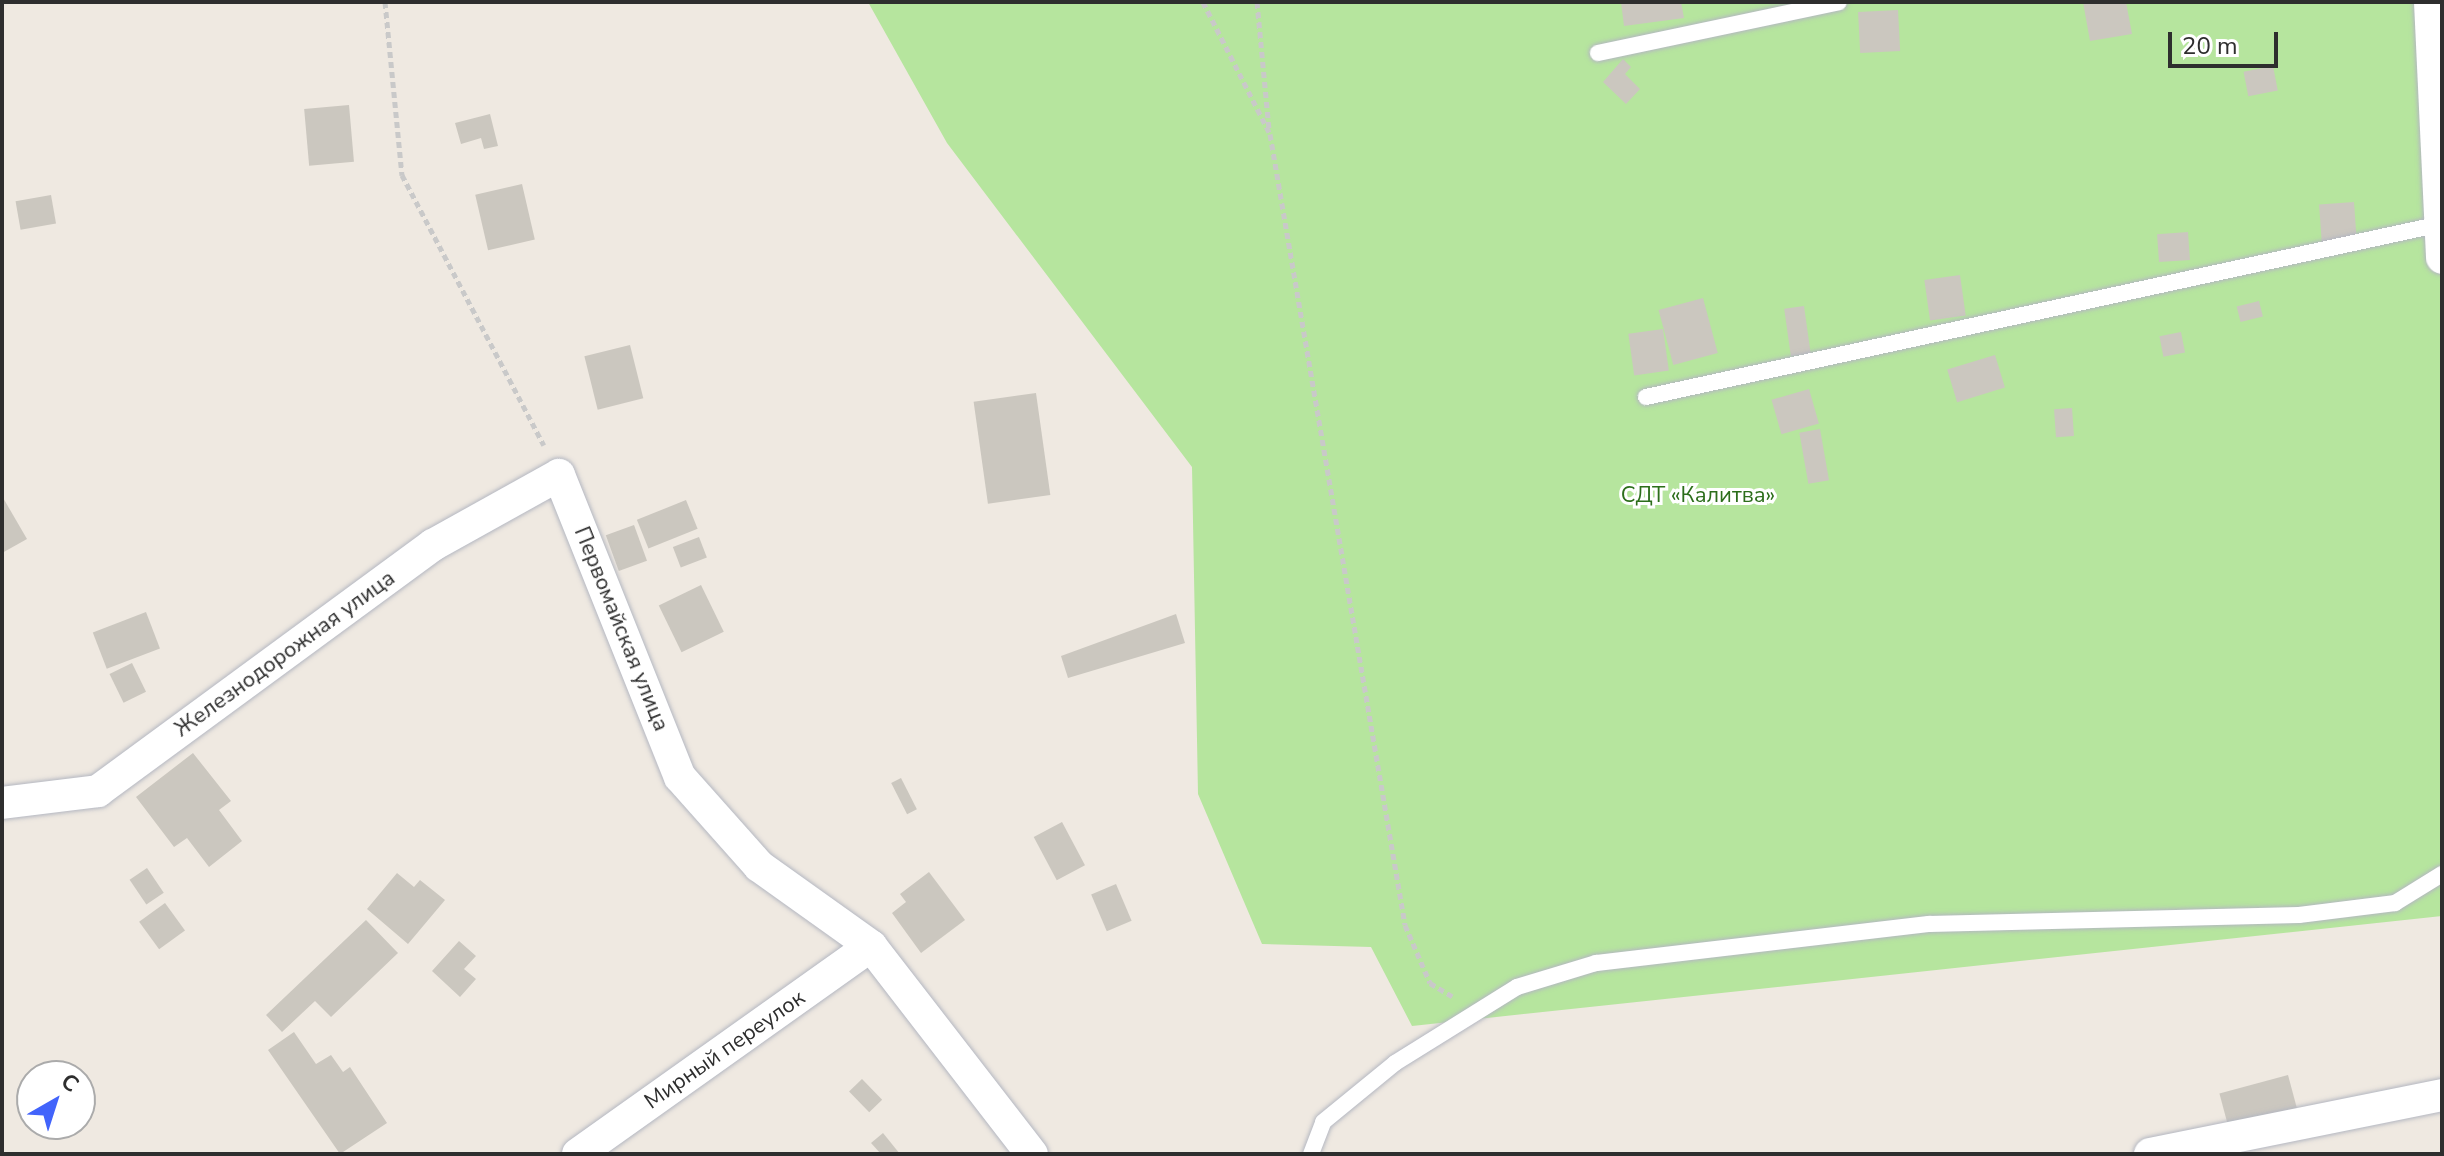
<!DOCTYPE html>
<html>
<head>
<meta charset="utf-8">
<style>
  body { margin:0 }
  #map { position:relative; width:2444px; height:1156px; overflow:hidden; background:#efe9e1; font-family:"Nunito Sans",sans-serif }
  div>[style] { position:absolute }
  .green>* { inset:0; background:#b6e59e }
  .building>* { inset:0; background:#cbc7bf; transform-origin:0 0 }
  .path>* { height:5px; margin-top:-2.5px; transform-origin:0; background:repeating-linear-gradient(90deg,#c9c9c9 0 6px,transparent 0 10px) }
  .roads { filter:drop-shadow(0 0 2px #b4b7c1) drop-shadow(0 0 2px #b4b7c1) }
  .service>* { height:16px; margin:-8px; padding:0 8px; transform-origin:8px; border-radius:8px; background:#fff }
  .minor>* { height:32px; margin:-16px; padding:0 16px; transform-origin:16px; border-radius:16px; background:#fff }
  span { translate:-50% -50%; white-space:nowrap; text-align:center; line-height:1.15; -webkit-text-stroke:6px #fff; paint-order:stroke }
  .park-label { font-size:22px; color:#2c6e1b }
  .street-label { font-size:22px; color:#2e2e2e }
  .frame { position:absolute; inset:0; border:4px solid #2e2e2e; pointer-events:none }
  .north { position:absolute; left:16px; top:1060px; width:80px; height:80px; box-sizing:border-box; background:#fff; border:2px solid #ababab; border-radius:50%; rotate:39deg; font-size:22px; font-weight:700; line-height:32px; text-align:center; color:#2e2e2e }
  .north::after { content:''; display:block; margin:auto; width:28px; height:36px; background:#4264fb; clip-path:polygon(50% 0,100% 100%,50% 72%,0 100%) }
  .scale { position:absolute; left:2168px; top:32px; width:110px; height:36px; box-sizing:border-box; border:4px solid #2e2e2e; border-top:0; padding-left:10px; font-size:24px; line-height:28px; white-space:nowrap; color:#2e2e2e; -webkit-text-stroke:6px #fff; paint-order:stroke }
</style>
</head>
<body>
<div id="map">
  <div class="green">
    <i style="clip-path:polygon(868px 2px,2442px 2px,2442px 916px,1412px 1026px,1371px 947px,1262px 944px,1198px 794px,1192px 467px,947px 143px)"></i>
  </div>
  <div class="building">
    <i style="clip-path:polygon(1621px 2px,1681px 2px,1684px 18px,1624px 26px)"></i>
    <i style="clip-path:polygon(2083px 2px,2126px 2px,2132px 34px,2090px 41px)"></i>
    <i style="left:1898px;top:10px;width:41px;height:40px;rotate:87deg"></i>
    <i style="clip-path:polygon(1623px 59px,1631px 67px,1625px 74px,1640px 89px,1626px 104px,1603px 82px)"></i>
    <i style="left:2273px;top:66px;width:25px;height:30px;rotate:79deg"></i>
    <i style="left:349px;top:105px;width:57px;height:45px;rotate:85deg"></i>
    <i style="clip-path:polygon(490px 114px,498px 146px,484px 149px,481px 138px,461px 144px,455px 123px)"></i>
    <i style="left:522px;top:184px;width:57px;height:48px;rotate:77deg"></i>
    <i style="left:51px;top:195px;width:29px;height:36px;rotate:80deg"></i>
    <i style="left:2354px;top:202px;width:39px;height:35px;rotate:86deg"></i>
    <i style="left:2188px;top:232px;width:28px;height:31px;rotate:86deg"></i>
    <i style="left:1960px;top:275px;width:41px;height:36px;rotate:82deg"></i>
    <i style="left:1703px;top:298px;width:57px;height:46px;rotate:75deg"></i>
    <i style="left:2259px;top:301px;width:16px;height:23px;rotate:76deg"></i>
    <i style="left:1804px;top:306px;width:48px;height:20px;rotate:82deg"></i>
    <i style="left:1663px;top:329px;width:42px;height:35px;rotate:82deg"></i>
    <i style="left:2181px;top:332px;width:21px;height:22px;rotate:79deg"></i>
    <i style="left:630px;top:345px;width:55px;height:47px;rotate:76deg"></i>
    <i style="left:1995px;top:355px;width:34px;height:50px;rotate:73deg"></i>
    <i style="left:1809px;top:389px;width:36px;height:39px;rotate:74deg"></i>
    <i style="left:1036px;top:393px;width:103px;height:63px;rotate:82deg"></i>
    <i style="left:2072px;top:408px;width:28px;height:18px;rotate:86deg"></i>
    <i style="left:1820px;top:429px;width:52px;height:21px;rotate:80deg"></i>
    <i style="clip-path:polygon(2px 496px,27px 539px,2px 553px)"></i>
    <i style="left:686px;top:500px;width:31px;height:53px;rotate:68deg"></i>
    <i style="left:634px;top:525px;width:38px;height:30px;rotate:70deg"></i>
    <i style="left:699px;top:537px;width:22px;height:28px;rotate:69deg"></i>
    <i style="left:701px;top:585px;width:52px;height:47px;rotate:64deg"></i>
    <i style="left:146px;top:612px;width:39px;height:57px;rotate:69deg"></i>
    <i style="clip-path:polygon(1176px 614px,1185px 643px,1068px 678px,1061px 656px)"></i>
    <i style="left:132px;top:663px;width:32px;height:25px;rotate:64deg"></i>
    <i style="clip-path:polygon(193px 753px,231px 801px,219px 810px,242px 841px,209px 867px,187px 838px,174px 847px,136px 797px)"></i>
    <i style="left:901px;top:778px;width:35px;height:11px;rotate:63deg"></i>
    <i style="left:1062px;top:822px;width:49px;height:32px;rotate:62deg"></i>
    <i style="left:147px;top:868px;width:30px;height:21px;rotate:56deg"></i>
    <i style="clip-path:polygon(929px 872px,965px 920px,921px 953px,892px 913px,906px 902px,900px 894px)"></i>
    <i style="clip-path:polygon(397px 873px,414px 887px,420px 880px,445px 900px,408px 944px,367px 909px)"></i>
    <i style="left:1116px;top:884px;width:40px;height:27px;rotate:67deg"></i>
    <i style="left:165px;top:903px;width:34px;height:32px;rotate:54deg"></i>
    <i style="clip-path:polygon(366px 920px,398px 953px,331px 1017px,315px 1001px,282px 1032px,266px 1015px)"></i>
    <i style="clip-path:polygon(459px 941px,476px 956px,464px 969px,476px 979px,460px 997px,432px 971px)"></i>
    <i style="clip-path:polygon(294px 1032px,316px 1064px,331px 1055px,343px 1072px,350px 1067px,387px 1123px,340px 1154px,268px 1050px)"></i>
    <i style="left:2288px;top:1075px;width:42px;height:71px;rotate:75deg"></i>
    <i style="left:862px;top:1079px;width:29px;height:18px;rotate:46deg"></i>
    <i style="clip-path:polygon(883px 1133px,900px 1154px,881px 1154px,871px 1143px)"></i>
  </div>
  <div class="path">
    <i style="left:385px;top:2px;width:174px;rotate:84.4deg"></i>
    <i style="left:402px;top:175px;width:305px;rotate:62.3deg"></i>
    <i style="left:1203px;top:2px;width:148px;rotate:63.1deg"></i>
    <i style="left:1270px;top:134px;width:802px;rotate:80.31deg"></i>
    <i style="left:1405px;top:925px;width:63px;rotate:66.7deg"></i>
    <i style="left:1430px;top:983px;width:26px;rotate:31deg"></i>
    <i style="left:1257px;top:2px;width:127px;rotate:84.6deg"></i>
  </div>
  <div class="roads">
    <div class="service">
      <i style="left:1598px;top:53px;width:246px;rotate:-11.9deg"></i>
      <i style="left:1646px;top:397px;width:814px;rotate:-12.28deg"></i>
      <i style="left:1311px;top:1154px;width:34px;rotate:-69deg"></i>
      <i style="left:1323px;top:1122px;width:93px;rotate:-39.3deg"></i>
      <i style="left:1395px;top:1063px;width:144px;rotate:-31.9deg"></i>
      <i style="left:1517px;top:987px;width:83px;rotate:-16.9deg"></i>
      <i style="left:1596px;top:963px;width:335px;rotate:-6.7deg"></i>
      <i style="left:1929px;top:924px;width:370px;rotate:-1.4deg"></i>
      <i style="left:2299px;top:915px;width:97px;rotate:-7.1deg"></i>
      <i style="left:2395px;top:903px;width:55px;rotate:-31.7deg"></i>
    </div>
    <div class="minor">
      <i style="left:2430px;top:2px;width:256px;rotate:87.3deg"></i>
      <i style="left:2px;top:803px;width:97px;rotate:-7.1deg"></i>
      <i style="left:98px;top:791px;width:416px;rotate:-36.3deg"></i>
      <i style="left:433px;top:545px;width:144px;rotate:-29.1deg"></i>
      <i style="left:559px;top:475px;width:325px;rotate:68.2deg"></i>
      <i style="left:680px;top:777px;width:119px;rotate:48.4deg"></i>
      <i style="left:759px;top:866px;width:138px;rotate:35.5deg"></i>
      <i style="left:871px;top:946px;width:263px;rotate:52.3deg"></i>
      <i style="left:578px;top:1154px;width:359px;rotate:-35.4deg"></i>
      <i style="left:2150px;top:1154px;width:298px;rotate:-11.4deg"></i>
    </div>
  </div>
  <div class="park-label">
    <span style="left:1698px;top:496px">СДТ «Калитва»</span>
  </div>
  <div class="street-label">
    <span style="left:621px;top:629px;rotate:68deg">Первомайская улица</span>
    <span style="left:285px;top:654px;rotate:-36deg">Железнодорожная улица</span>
    <span style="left:725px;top:1050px;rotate:-35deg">Мирный переулок</span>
  </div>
  <div class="frame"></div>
  <div class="north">С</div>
  <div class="scale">20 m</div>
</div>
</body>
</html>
